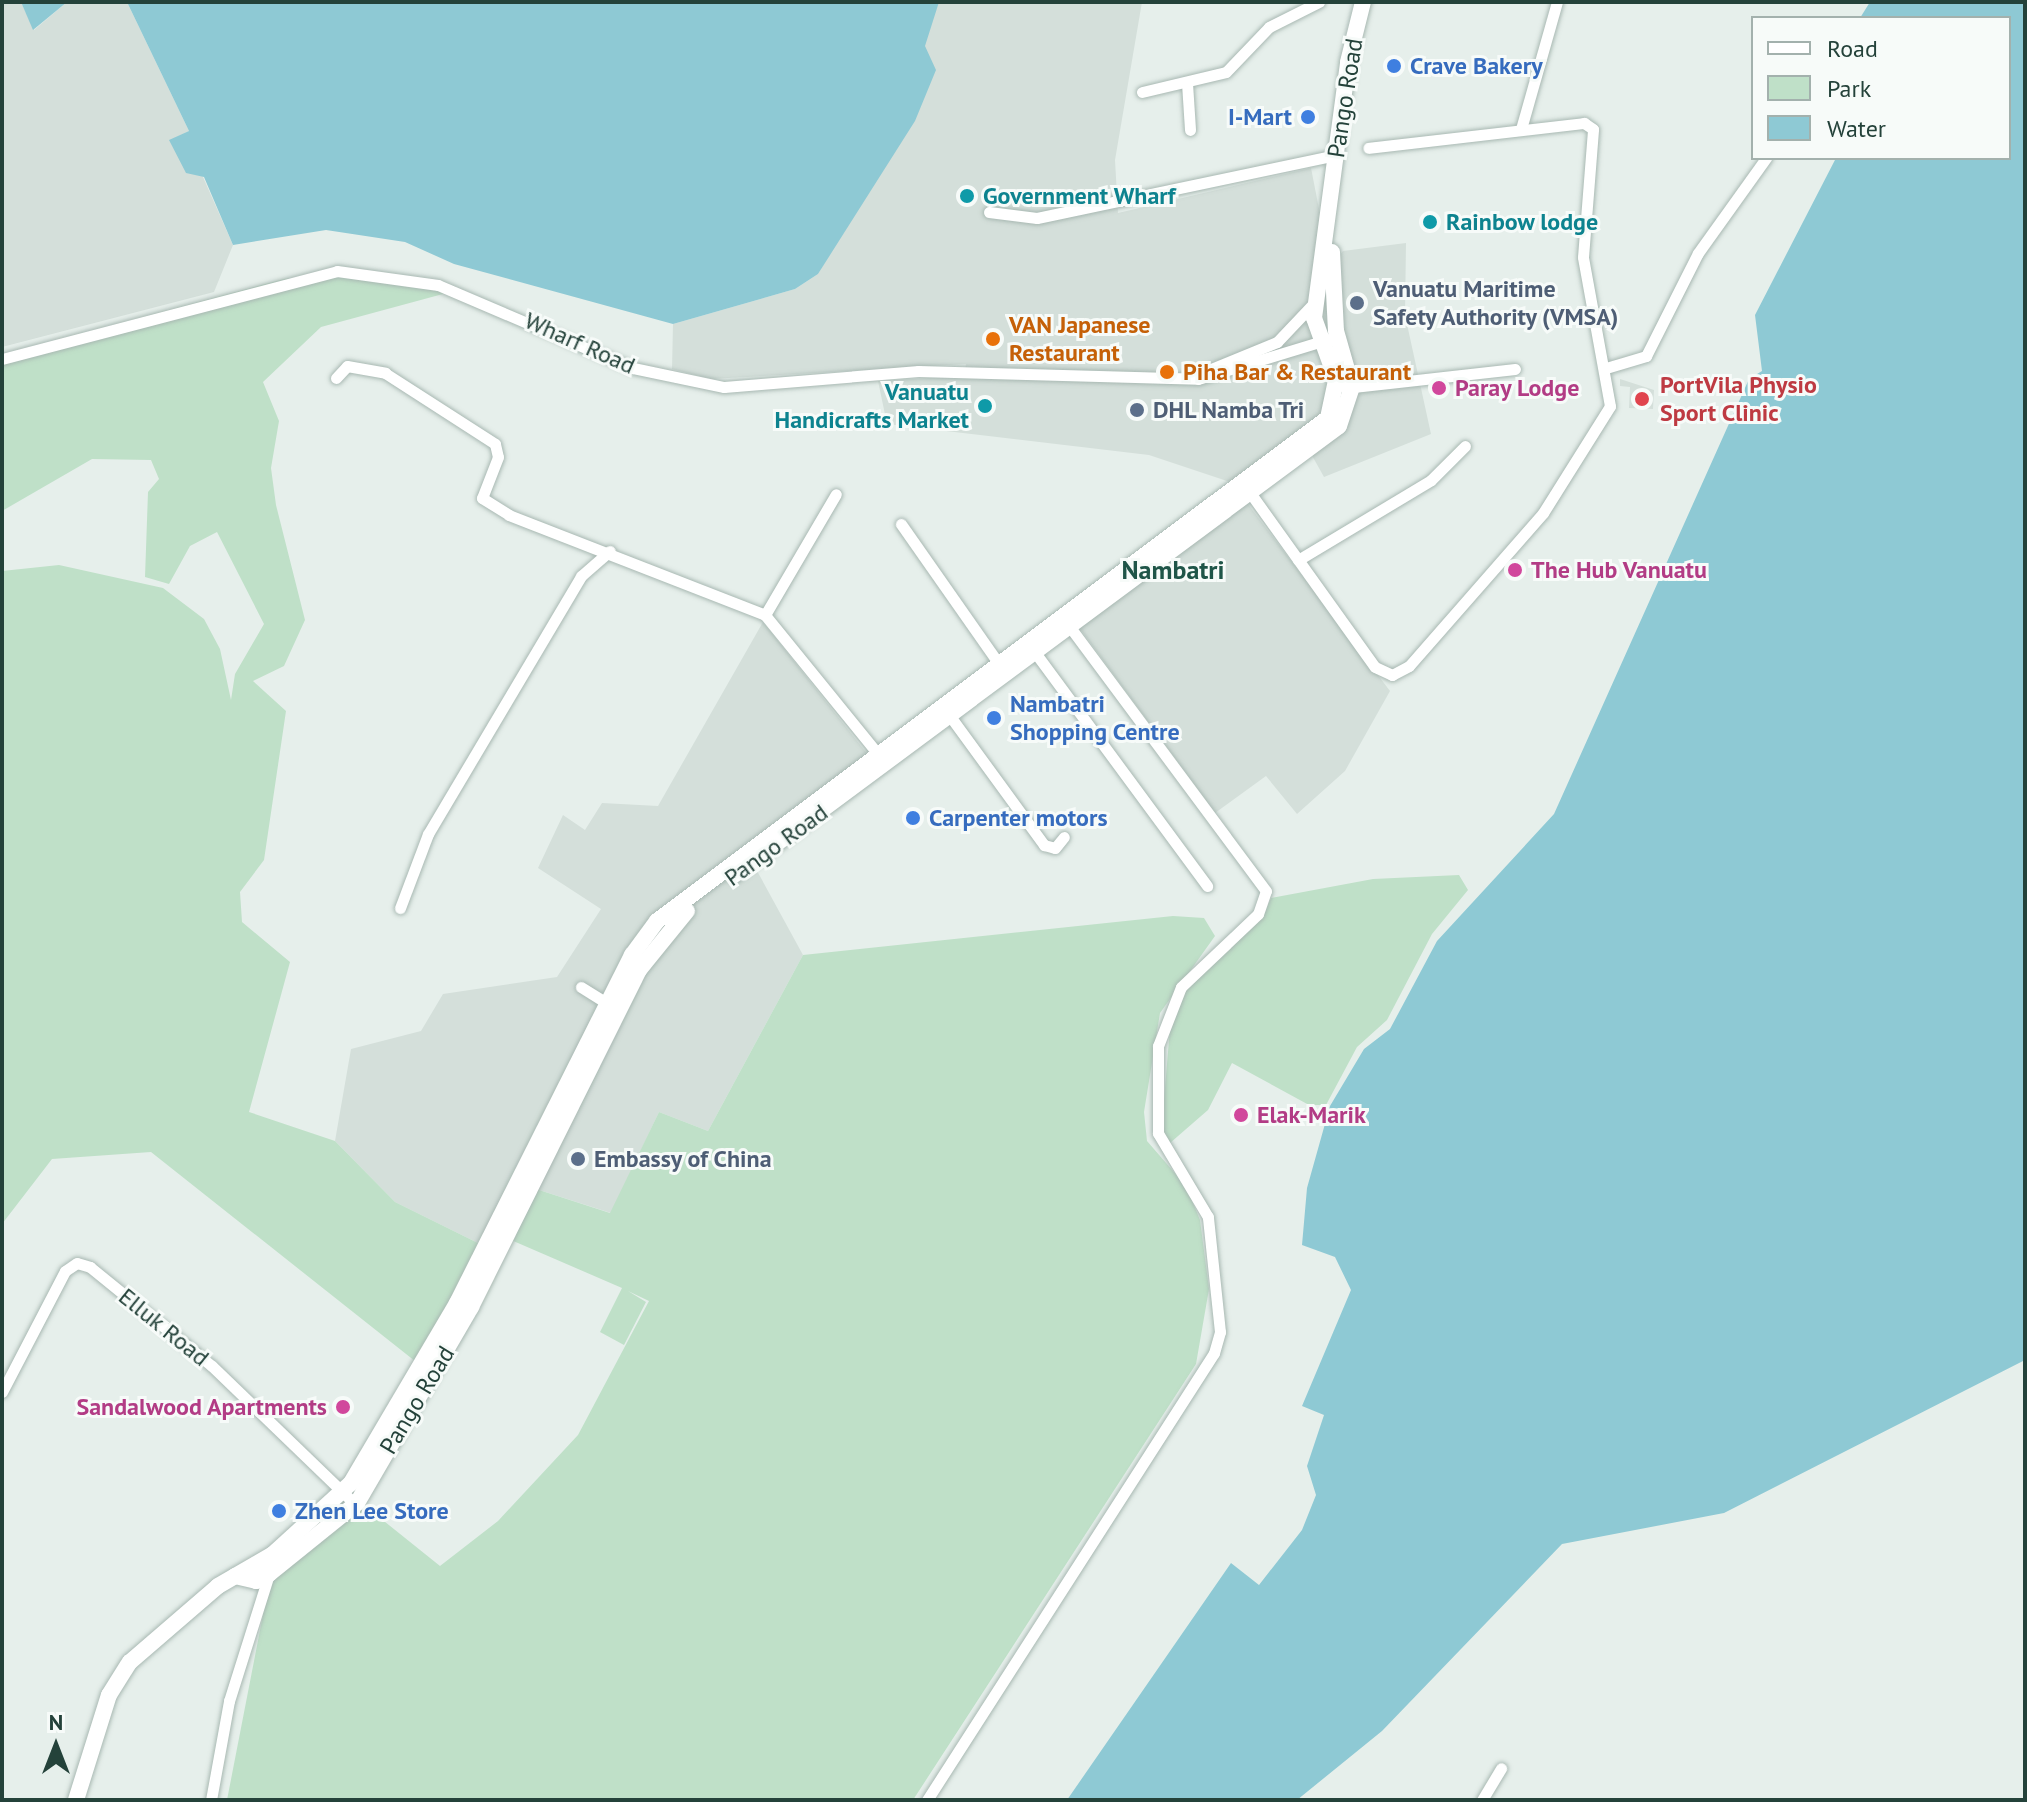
<!DOCTYPE html>
<html>
<head>
<meta charset="utf-8">
<style>
  body { margin:0 }
  #map { position:relative; width:2027px; height:1802px; overflow:hidden; background:#e6efeb; font-family:"PT Sans",sans-serif }
  div>[style] { position:absolute }
  .built>* { inset:0; background:#d4dfda }
  .green>* { inset:0; background:#bfe0c8 }
  .water>* { inset:0; background:#8ec9d4 }
  .roads { filter:drop-shadow(0 0 2px #a8b8b2) drop-shadow(0 0 2px #a8b8b2) }
  .street>* { height:11px; margin:-5.5px; padding:0 5.5px; transform-origin:5.5px; border-radius:5.5px; background:#fff }
  .secondary>* { height:16px; margin:-8px; padding:0 8px; transform-origin:8px; border-radius:8px; background:#fff }
  .dots>* { width:22px; height:22px; translate:-50% -50%; box-sizing:border-box; border:4px solid #f7fbf9; border-radius:50% }
  span { translate:-50% -50%; white-space:nowrap; text-align:center; line-height:1.15; -webkit-text-stroke:6px #f7fbf9; paint-order:stroke }
  .shop-label { font-size:24px; color:#366cbe; font-weight:700 }
  .left { translate:0 -50%; text-align:left }
  .right { translate:-100% -50%; text-align:right }
  .street-label { font-size:24px; color:#24423a }
  .culture-label { font-size:24px; color:#0d838f; font-weight:700 }
  .service-label { font-size:24px; color:#4e5e75; font-weight:700 }
  .food-label { font-size:24px; color:#c56008; font-weight:700 }
  .health-label { font-size:24px; color:#be3a42; font-weight:700 }
  .hotel-label { font-size:24px; color:#b23c85; font-weight:700 }
  .neighbourhood-label { font-size:26px; color:#1f5548; font-weight:700 }
  .frame { position:absolute; inset:0; border:4px solid #24423a; pointer-events:none }
  .legend { position:absolute; left:1751px; top:16px; width:260px; height:144px; box-sizing:border-box; background:#f7fbf9; border:2px solid #a3b1ad; margin:0; padding:10px 14px; list-style:none; font-size:24px; color:#24423a }
  .legend li { display:flex; align-items:center; gap:16px; height:40px }
  .legend b { width:40px; border:2px solid #a3b1ad }
  .north { position:absolute; left:16px; top:1706px; width:80px; height:80px; -webkit-text-stroke:6px #f7fbf9; paint-order:stroke; rotate:0deg; font-size:22px; font-weight:700; line-height:32px; text-align:center; color:#24423a }
  .north::after { content:''; display:block; margin:auto; width:28px; height:36px; background:#24423a; clip-path:polygon(50% 0,100% 100%,50% 72%,0 100%) }
</style>
</head>
<body>
<div id="map">
  <div class="built">
    <i style="clip-path:polygon(2px 2px,21px 2px,34px 30px,67px 2px,127px 2px,189px 131px,170px 141px,203px 177px,233px 245px,214px 292px,2px 347px)"></i>
    <i style="clip-path:polygon(939px 2px,1142px 2px,1115px 160px,1118px 213px,1311px 168px,1320px 214px,1313px 287px,1343px 251px,1406px 243px,1405px 315px,1431px 434px,1324px 477px,1300px 434px,1231px 482px,1390px 691px,1345px 771px,1297px 814px,1266px 776px,1215px 813px,1065px 608px,1230px 482px,1149px 455px,887px 424px,878px 381px,964px 376px,966px 364px,711px 379px,672px 369px,673px 324px,795px 289px,818px 274px,850px 218px)"></i>
    <i style="clip-path:polygon(1620px 379px,1654px 390px,1653px 409px,1629px 408px,1630px 387px,1620px 386px)"></i>
    <i style="clip-path:polygon(763px 622px,868px 755px,744px 847px,803px 955px,708px 1131px,659px 1112px,611px 1213px,536px 1189px,488px 1248px,395px 1202px,335px 1141px,351px 1049px,421px 1031px,443px 994px,557px 977px,601px 909px,538px 868px,563px 815px,585px 830px,602px 803px,658px 806px)"></i>
  </div>
  <div class="green">
    <i style="clip-path:polygon(354px 269px,454px 291px,321px 327px,263px 382px,279px 421px,271px 468px,276px 505px,305px 620px,284px 666px,253px 681px,286px 711px,264px 860px,240px 892px,242px 922px,290px 962px,249px 1112px,335px 1141px,395px 1202px,488px 1248px,425px 1369px,151px 1152px,52px 1159px,2px 1224px,2px 571px,59px 565px,163px 588px,204px 619px,220px 649px,231px 700px,235px 674px,264px 624px,217px 532px,190px 546px,169px 584px,145px 577px,148px 492px,159px 479px,151px 460px,92px 459px,2px 511px,2px 355px,284px 279px)"></i>
    <i style="clip-path:polygon(1459px 875px,1468px 890px,1432px 934px,1387px 1020px,1357px 1047px,1326px 1105px,1309px 1105px,1232px 1063px,1208px 1110px,1170px 1143px,1161px 1136px,1171px 1016px,1186px 990px,1263px 916px,1271px 898px,1373px 879px)"></i>
    <i style="clip-path:polygon(1173px 916px,1204px 918px,1215px 936px,1160px 1013px,1144px 1112px,1147px 1141px,1186px 1186px,1200px 1220px,1209px 1289px,1196px 1364px,913px 1800px,227px 1800px,275px 1553px,349px 1493px,440px 1566px,498px 1521px,578px 1435px,649px 1301px,628px 1291px,646px 1302px,624px 1345px,600px 1332px,622px 1288px,511px 1240px,536px 1189px,610px 1213px,659px 1112px,708px 1131px,803px 955px)"></i>
  </div>
  <div class="water">
    <i style="clip-path:polygon(21px 2px,67px 2px,33px 30px)"></i>
    <i style="clip-path:polygon(127px 2px,939px 2px,925px 46px,936px 70px,915px 121px,818px 274px,795px 289px,673px 324px,454px 264px,405px 242px,326px 230px,233px 245px,204px 177px,186px 173px,169px 140px,189px 131px)"></i>
    <i style="clip-path:polygon(1870px 2px,2025px 2px,2025px 1360px,1724px 1513px,1562px 1544px,1382px 1731px,1297px 1800px,1067px 1800px,1231px 1563px,1259px 1585px,1302px 1530px,1316px 1495px,1307px 1466px,1324px 1415px,1302px 1406px,1351px 1290px,1335px 1257px,1302px 1245px,1307px 1188px,1330px 1106px,1364px 1049px,1390px 1029px,1437px 941px,1554px 814px,1749px 379px,1762px 371px,1755px 315px,1836px 158px,2009px 158px,2009px 18px,1860px 18px)"></i>
  </div>
  <div class="roads">
    <div class="street">
      <i style="left:1187px;top:83px;width:47px;rotate:86.3deg"></i>
      <i style="left:1142px;top:92px;width:86px;rotate:-13.4deg"></i>
      <i style="left:1226px;top:72px;width:62px;rotate:-46.3deg"></i>
      <i style="left:1269px;top:27px;width:56px;rotate:-26.6deg"></i>
      <i style="left:1521px;top:129px;width:132px;rotate:-74.2deg"></i>
      <i style="left:989px;top:212px;width:48px;rotate:7.1deg"></i>
      <i style="left:1037px;top:218px;width:305px;rotate:-11.9deg"></i>
      <i style="left:2px;top:359px;width:346px;rotate:-14.7deg"></i>
      <i style="left:337px;top:271px;width:102px;rotate:7.9deg"></i>
      <i style="left:438px;top:285px;width:212px;rotate:23.1deg"></i>
      <i style="left:633px;top:368px;width:93px;rotate:11.8deg"></i>
      <i style="left:724px;top:387px;width:195px;rotate:-4.7deg"></i>
      <i style="left:918px;top:371px;width:280px;rotate:1.6deg"></i>
      <i style="left:1198px;top:379px;width:137px;rotate:-17deg"></i>
      <i style="left:1606px;top:368px;width:42px;rotate:-16.7deg"></i>
      <i style="left:1646px;top:356px;width:115px;rotate:-63.2deg"></i>
      <i style="left:1698px;top:253px;width:117px;rotate:-54.4deg"></i>
      <i style="left:1206px;top:371px;width:77px;rotate:-22.2deg"></i>
      <i style="left:1277px;top:342px;width:54px;rotate:-46.5deg"></i>
      <i style="left:336px;top:378px;width:16px;rotate:-47deg"></i>
      <i style="left:347px;top:366px;width:39px;rotate:10deg"></i>
      <i style="left:385px;top:373px;width:131px;rotate:32.8deg"></i>
      <i style="left:495px;top:444px;width:13px;rotate:77deg"></i>
      <i style="left:498px;top:457px;width:44px;rotate:111.3deg"></i>
      <i style="left:482px;top:498px;width:32px;rotate:32deg"></i>
      <i style="left:509px;top:515px;width:275px;rotate:21.3deg"></i>
      <i style="left:765px;top:615px;width:187px;rotate:50.9deg"></i>
      <i style="left:1345px;top:388px;width:171px;rotate:-6.4deg"></i>
      <i style="left:1246px;top:487px;width:221px;rotate:54.4deg"></i>
      <i style="left:1375px;top:667px;width:19px;rotate:25deg"></i>
      <i style="left:1392px;top:675px;width:19px;rotate:-28deg"></i>
      <i style="left:1409px;top:666px;width:203px;rotate:-48.8deg"></i>
      <i style="left:1543px;top:513px;width:126px;rotate:-57.9deg"></i>
      <i style="left:1610px;top:406px;width:151px;rotate:-100.3deg"></i>
      <i style="left:1583px;top:257px;width:128px;rotate:-85.5deg"></i>
      <i style="left:1593px;top:129px;width:11px;rotate:-146deg"></i>
      <i style="left:1584px;top:123px;width:217px;rotate:173.4deg"></i>
      <i style="left:901px;top:524px;width:171px;rotate:55deg"></i>
      <i style="left:1298px;top:560px;width:155px;rotate:-31deg"></i>
      <i style="left:1431px;top:480px;width:48px;rotate:-45deg"></i>
      <i style="left:765px;top:615px;width:140px;rotate:-59.6deg"></i>
      <i style="left:1031px;top:647px;width:297px;rotate:53.6deg"></i>
      <i style="left:947px;top:712px;width:165px;rotate:53.9deg"></i>
      <i style="left:1044px;top:845px;width:11px;rotate:15deg"></i>
      <i style="left:1055px;top:848px;width:14px;rotate:-51deg"></i>
      <i style="left:400px;top:908px;width:79px;rotate:-69.3deg"></i>
      <i style="left:428px;top:834px;width:300px;rotate:-59.3deg"></i>
      <i style="left:581px;top:576px;width:38px;rotate:-41deg"></i>
      <i style="left:581px;top:987px;width:36px;rotate:32deg"></i>
      <i style="left:2px;top:1392px;width:136px;rotate:-62.5deg"></i>
      <i style="left:65px;top:1271px;width:14px;rotate:-34deg"></i>
      <i style="left:77px;top:1263px;width:14px;rotate:17deg"></i>
      <i style="left:90px;top:1267px;width:157px;rotate:39.1deg"></i>
      <i style="left:212px;top:1366px;width:199px;rotate:44deg"></i>
      <i style="left:211px;top:1800px;width:101px;rotate:-79.7deg"></i>
      <i style="left:229px;top:1701px;width:133px;rotate:-72.5deg"></i>
      <i style="left:927px;top:1800px;width:531px;rotate:-57.3deg"></i>
      <i style="left:1214px;top:1353px;width:22px;rotate:-74deg"></i>
      <i style="left:1220px;top:1332px;width:116px;rotate:-96deg"></i>
      <i style="left:1208px;top:1217px;width:98px;rotate:-120.8deg"></i>
      <i style="left:1158px;top:1133px;width:87px;rotate:-90deg"></i>
      <i style="left:1158px;top:1046px;width:63px;rotate:-68.7deg"></i>
      <i style="left:1181px;top:987px;width:106px;rotate:-43.5deg"></i>
      <i style="left:1258px;top:914px;width:24px;rotate:-71deg"></i>
      <i style="left:1266px;top:891px;width:337px;rotate:-126.6deg"></i>
      <i style="left:1482px;top:1800px;width:37px;rotate:-59deg"></i>
    </div>
    <div class="secondary">
      <i style="left:734px;top:875px;width:753px;rotate:-36.58deg"></i>
      <i style="left:1339px;top:426px;width:41px;rotate:-71.6deg"></i>
      <i style="left:1352px;top:387px;width:58px;rotate:-105.9deg"></i>
      <i style="left:1336px;top:331px;width:79px;rotate:-92.9deg"></i>
      <i style="left:235px;top:1576px;width:22px;rotate:13deg"></i>
      <i style="left:256px;top:1581px;width:15px;rotate:-28deg"></i>
      <i style="left:269px;top:1574px;width:113px;rotate:-38.9deg"></i>
      <i style="left:357px;top:1503px;width:227px;rotate:-59.8deg"></i>
      <i style="left:471px;top:1307px;width:377px;rotate:-63.5deg"></i>
      <i style="left:639px;top:970px;width:76px;rotate:-50.9deg"></i>
      <i style="left:76px;top:1800px;width:110px;rotate:-72.6deg"></i>
      <i style="left:109px;top:1695px;width:39px;rotate:-58deg"></i>
      <i style="left:130px;top:1662px;width:116px;rotate:-40.8deg"></i>
      <i style="left:218px;top:1586px;width:64px;rotate:-30.2deg"></i>
      <i style="left:273px;top:1554px;width:105px;rotate:-42.3deg"></i>
      <i style="left:351px;top:1483px;width:209px;rotate:-59.5deg"></i>
      <i style="left:457px;top:1303px;width:390px;rotate:-63.3deg"></i>
      <i style="left:632px;top:955px;width:42px;rotate:-53.7deg"></i>
      <i style="left:657px;top:921px;width:839px;rotate:-36.86deg"></i>
      <i style="left:1328px;top:418px;width:40px;rotate:-78deg"></i>
      <i style="left:1336px;top:379px;width:65px;rotate:-109.8deg"></i>
      <i style="left:1314px;top:318px;width:258px;rotate:-82.4deg"></i>
      <i style="left:1348px;top:62px;width:62px;rotate:-76deg"></i>
    </div>
  </div>
  <div class="dots">
    <i style="left:1394px;top:66px;background:#3f7fe0"></i>
    <i style="left:1308px;top:117px;background:#3f7fe0"></i>
    <i style="left:967px;top:196px;background:#0f9aa8"></i>
    <i style="left:1430px;top:222px;background:#0f9aa8"></i>
    <i style="left:1357px;top:303px;background:#5c6f8a"></i>
    <i style="left:993px;top:339px;background:#e8710a"></i>
    <i style="left:1167px;top:372px;background:#e8710a"></i>
    <i style="left:1439px;top:388px;background:#d1479c"></i>
    <i style="left:1642px;top:399px;background:#e0444e"></i>
    <i style="left:985px;top:406px;background:#0f9aa8"></i>
    <i style="left:1137px;top:410px;background:#5c6f8a"></i>
    <i style="left:1515px;top:570px;background:#d1479c"></i>
    <i style="left:994px;top:718px;background:#3f7fe0"></i>
    <i style="left:913px;top:818px;background:#3f7fe0"></i>
    <i style="left:1241px;top:1115px;background:#d1479c"></i>
    <i style="left:578px;top:1159px;background:#5c6f8a"></i>
    <i style="left:343px;top:1407px;background:#d1479c"></i>
    <i style="left:279px;top:1511px;background:#3f7fe0"></i>
  </div>
  <div class="shop-label">
    <span class="left" style="left:1410px;top:66px">Crave Bakery</span>
    <span class="right" style="left:1292px;top:117px">I-Mart</span>
    <span class="left" style="left:1010px;top:718px">Nambatri<br>Shopping Centre</span>
    <span class="left" style="left:929px;top:818px">Carpenter motors</span>
    <span class="left" style="left:295px;top:1511px">Zhen Lee Store</span>
  </div>
  <div class="street-label">
    <span style="left:1345px;top:98px;rotate:-81deg">Pango Road</span>
    <span style="left:580px;top:343px;rotate:24deg">Wharf Road</span>
    <span style="left:776px;top:845px;rotate:-36deg">Pango Road</span>
    <span style="left:164px;top:1327px;rotate:39deg">Elluk Road</span>
    <span style="left:417px;top:1400px;rotate:-59deg">Pango Road</span>
  </div>
  <div class="culture-label">
    <span class="left" style="left:983px;top:196px">Government Wharf</span>
    <span class="left" style="left:1446px;top:222px">Rainbow lodge</span>
    <span class="right" style="left:969px;top:406px">Vanuatu<br>Handicrafts Market</span>
  </div>
  <div class="service-label">
    <span class="left" style="left:1373px;top:303px">Vanuatu Maritime<br>Safety Authority (VMSA)</span>
    <span class="left" style="left:1153px;top:410px">DHL Namba Tri</span>
    <span class="left" style="left:594px;top:1159px">Embassy of China</span>
  </div>
  <div class="food-label">
    <span class="left" style="left:1009px;top:339px">VAN Japanese<br>Restaurant</span>
    <span class="left" style="left:1183px;top:372px">Piha Bar &amp; Restaurant</span>
  </div>
  <div class="health-label">
    <span class="left" style="left:1660px;top:399px">PortVila Physio<br>Sport Clinic</span>
  </div>
  <div class="hotel-label">
    <span class="left" style="left:1455px;top:388px">Paray Lodge</span>
    <span class="left" style="left:1531px;top:570px">The Hub Vanuatu</span>
    <span class="left" style="left:1257px;top:1115px">Elak-Marik</span>
    <span class="right" style="left:327px;top:1407px">Sandalwood Apartments</span>
  </div>
  <div class="neighbourhood-label">
    <span style="left:1173px;top:570px">Nambatri</span>
  </div>
  <div class="frame"></div>
  <ul class="legend">
  <li><b style="height:10px;background:#fff"></b>Road</li>
  <li><b style="height:22px;background:#bfe0c8"></b>Park</li>
  <li><b style="height:22px;background:#8ec9d4"></b>Water</li>
  </ul>
  <div class="north">N</div>
</div>
</body>
</html>
